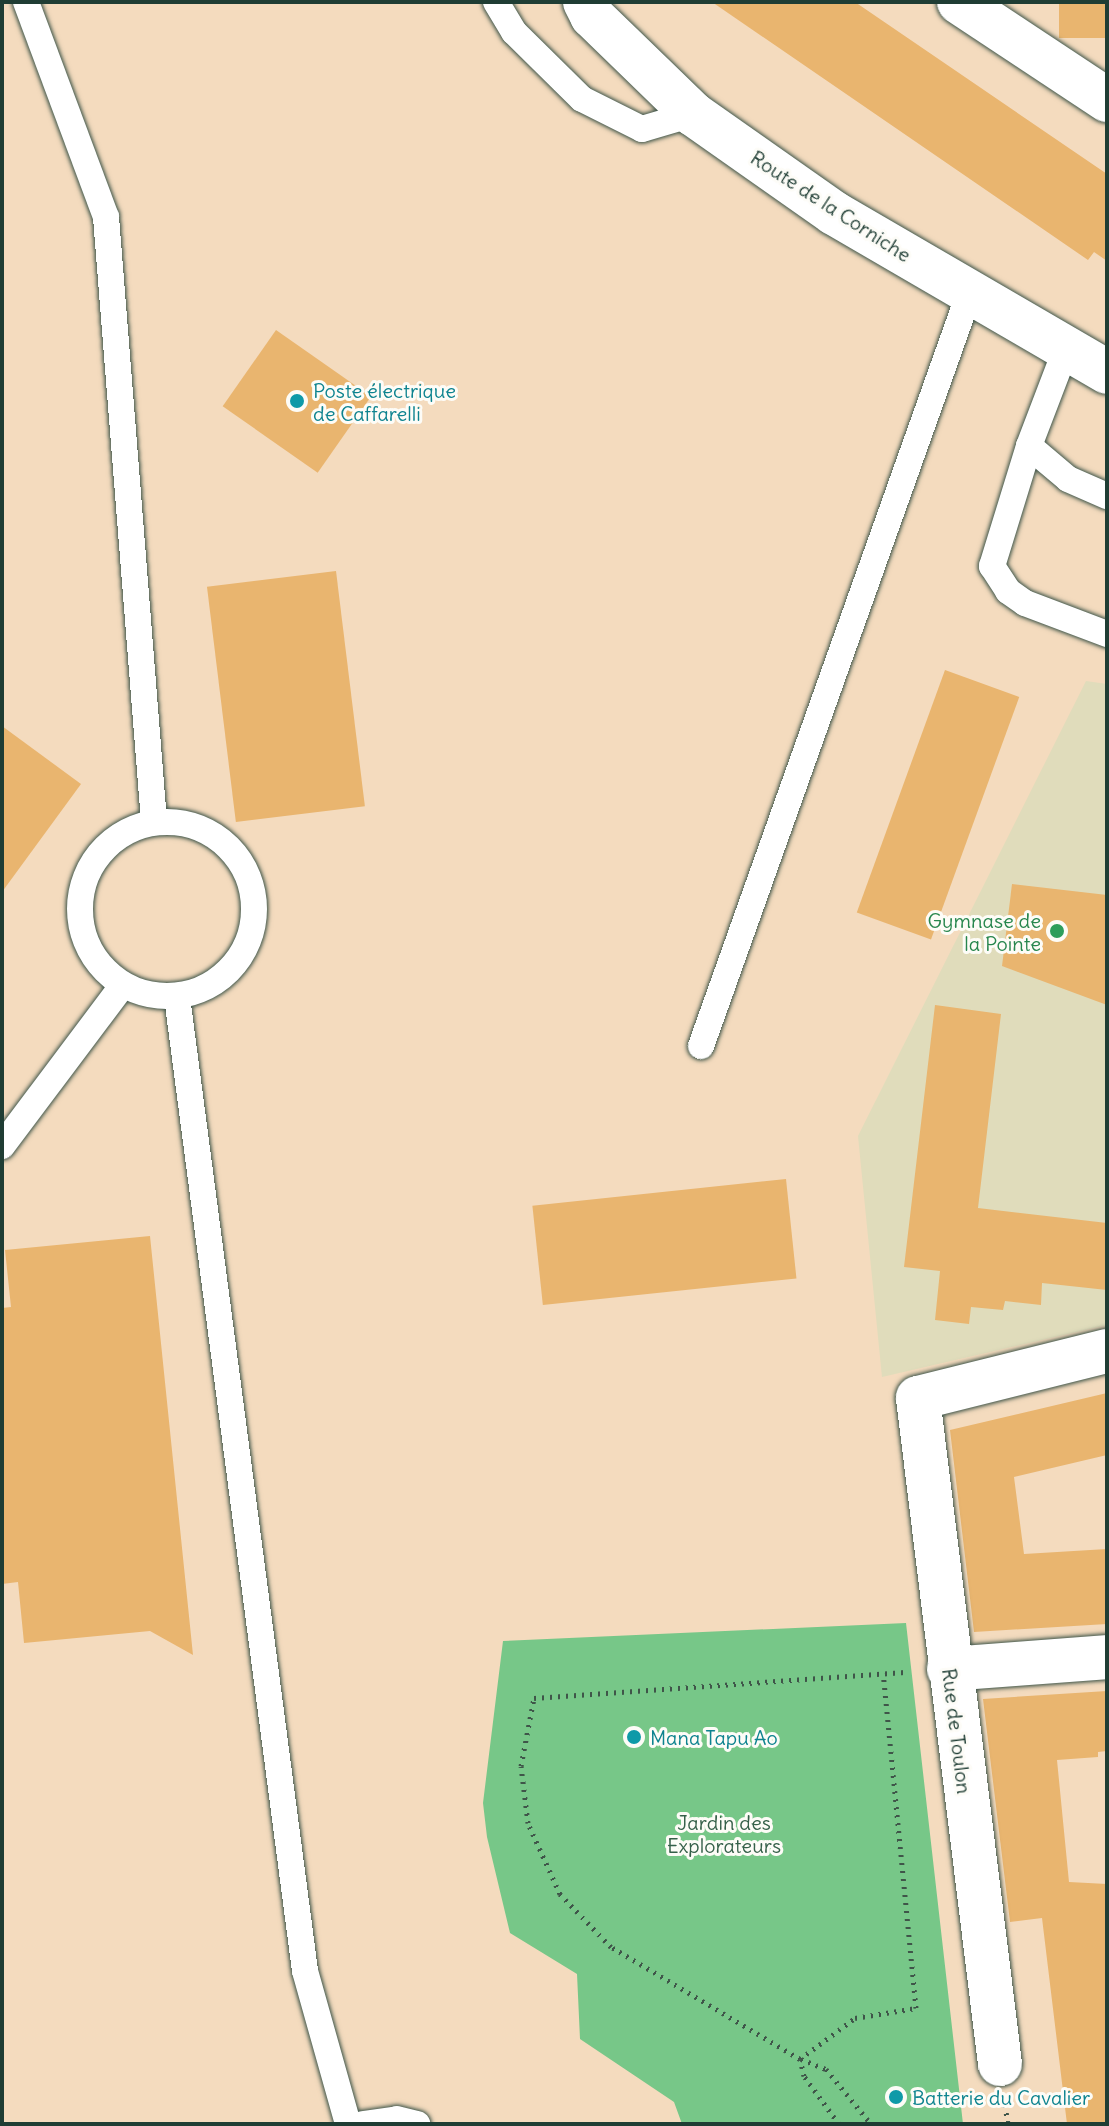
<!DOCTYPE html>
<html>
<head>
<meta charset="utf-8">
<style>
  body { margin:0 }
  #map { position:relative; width:1109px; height:2126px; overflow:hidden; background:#f4dbbe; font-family:Delius,sans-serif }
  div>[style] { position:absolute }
  .built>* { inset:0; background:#e0dcbb }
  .green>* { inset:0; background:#77c788 }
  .building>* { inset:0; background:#e9b56f; transform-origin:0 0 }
  .path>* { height:5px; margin-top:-2.5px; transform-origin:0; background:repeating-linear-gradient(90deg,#3f5549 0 2px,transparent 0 8px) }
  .roads { filter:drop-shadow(0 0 2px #3f5549) drop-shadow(0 0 2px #3f5549) }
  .service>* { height:26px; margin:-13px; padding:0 13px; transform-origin:13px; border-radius:13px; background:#fff }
  .service>.ring { margin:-13px; padding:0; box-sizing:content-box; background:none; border:26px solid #fff; border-radius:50% }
  .minor>* { height:44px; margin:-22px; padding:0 22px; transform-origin:22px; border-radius:22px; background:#fff }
  .tertiary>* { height:44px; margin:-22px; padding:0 22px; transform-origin:22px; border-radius:22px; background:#fff }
  .dots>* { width:22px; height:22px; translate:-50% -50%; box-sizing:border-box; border:4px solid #fdfcf7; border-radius:50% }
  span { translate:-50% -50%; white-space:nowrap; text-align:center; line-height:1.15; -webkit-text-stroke:6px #fdfcf7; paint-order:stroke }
  .street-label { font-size:20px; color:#1f3d34 }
  .culture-label { font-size:20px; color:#0d838f }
  .left { translate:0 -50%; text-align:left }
  .leisure-label { font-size:20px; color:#27864d }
  .right { translate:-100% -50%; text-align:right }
  .park-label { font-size:20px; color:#356049 }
  .frame { position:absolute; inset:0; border:4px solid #1f3d34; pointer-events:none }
</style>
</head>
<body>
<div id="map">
  <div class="built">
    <i style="clip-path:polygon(1086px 681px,1107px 684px,1107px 1325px,882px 1377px,858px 1136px)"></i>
  </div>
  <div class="green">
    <i style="clip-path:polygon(906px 1623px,963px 2124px,682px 2124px,674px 2102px,580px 2039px,577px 1974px,510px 1933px,487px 1837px,483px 1803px,503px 1641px)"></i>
  </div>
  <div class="building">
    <i style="clip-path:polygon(712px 2px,855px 2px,1107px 174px,1107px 261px,1094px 252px,1088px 260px)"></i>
    <i style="left:1059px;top:2px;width:48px;height:36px"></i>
    <i style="left:276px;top:330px;width:116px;height:93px;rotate:35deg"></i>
    <i style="left:336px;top:571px;width:237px;height:130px;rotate:83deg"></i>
    <i style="left:945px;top:670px;width:79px;height:258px;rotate:20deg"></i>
    <i style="clip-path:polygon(2px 726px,81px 784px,2px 892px)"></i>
    <i style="clip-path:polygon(1012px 884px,1107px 895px,1107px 1005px,1002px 966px)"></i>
    <i style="clip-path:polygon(935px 1005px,1001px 1014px,978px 1208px,1107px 1223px,1107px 1290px,1042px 1283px,1041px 1305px,1005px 1301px,1003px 1310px,971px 1307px,969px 1324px,935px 1320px,940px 1271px,904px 1267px)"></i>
    <i style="left:786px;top:1179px;width:100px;height:255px;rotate:84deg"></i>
    <i style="clip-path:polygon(150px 1236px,193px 1655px,150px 1631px,24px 1643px,18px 1582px,2px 1584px,2px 1308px,11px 1307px,5px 1250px)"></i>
    <i style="clip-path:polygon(1107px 1393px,1107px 1455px,1014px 1477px,1024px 1554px,1107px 1549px,1107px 1624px,974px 1632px,950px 1430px)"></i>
    <i style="clip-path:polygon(1107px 1691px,1107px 1751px,1098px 1752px,1098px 1757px,1057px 1760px,1069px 1882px,1107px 1884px,1107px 2124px,1067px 2124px,1042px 1918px,1010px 1922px,983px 1699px)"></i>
  </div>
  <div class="path">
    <i style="left:800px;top:2059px;width:69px;rotate:-36.7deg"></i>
    <i style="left:855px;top:2018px;width:62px;rotate:-9.3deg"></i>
    <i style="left:916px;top:2008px;width:336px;rotate:-95.6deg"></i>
    <i style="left:801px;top:2059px;width:27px;rotate:22deg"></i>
    <i style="left:826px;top:2069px;width:71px;rotate:50.7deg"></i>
    <i style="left:1005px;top:2105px;width:19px;rotate:81deg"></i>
    <i style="left:839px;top:2124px;width:59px;rotate:-126.1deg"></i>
    <i style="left:804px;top:2076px;width:17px;rotate:-103deg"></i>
    <i style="left:800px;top:2059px;width:220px;rotate:-149.3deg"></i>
    <i style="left:611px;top:1947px;width:74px;rotate:-133.9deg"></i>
    <i style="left:560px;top:1894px;width:78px;rotate:-114.3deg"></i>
    <i style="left:528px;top:1823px;width:57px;rotate:-97deg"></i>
    <i style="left:521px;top:1766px;width:69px;rotate:-79.2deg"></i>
    <i style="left:534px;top:1698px;width:372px;rotate:-4deg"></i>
  </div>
  <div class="roads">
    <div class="service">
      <i style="left:26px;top:2px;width:229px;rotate:69.6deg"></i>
      <i style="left:106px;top:217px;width:606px;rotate:85.46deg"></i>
      <i style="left:496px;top:2px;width:35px;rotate:59deg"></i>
      <i style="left:514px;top:32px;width:95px;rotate:44.6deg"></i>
      <i style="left:582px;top:99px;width:67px;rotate:26.6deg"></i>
      <i style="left:642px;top:129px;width:53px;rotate:-16.4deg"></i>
      <i style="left:1066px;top:349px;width:104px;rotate:110.9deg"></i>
      <i style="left:1029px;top:446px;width:126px;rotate:107.1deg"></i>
      <i style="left:992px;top:566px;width:30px;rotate:57deg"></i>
      <i style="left:1008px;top:591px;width:21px;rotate:35deg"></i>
      <i style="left:1025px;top:603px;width:88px;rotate:20.7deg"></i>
      <i style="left:1029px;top:446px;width:51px;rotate:40.2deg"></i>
      <i style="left:1068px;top:479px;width:43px;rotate:23.6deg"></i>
      <i class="ring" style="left:80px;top:822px;width:148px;height:148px"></i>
      <i style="left:177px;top:997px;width:982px;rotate:82.51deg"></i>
      <i style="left:305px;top:1971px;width:159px;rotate:74.3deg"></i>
      <i style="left:701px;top:1046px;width:798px;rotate:-70.38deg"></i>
      <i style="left:2px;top:1146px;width:201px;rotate:-53.1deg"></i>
      <i style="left:363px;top:2124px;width:34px;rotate:-8deg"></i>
      <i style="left:397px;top:2119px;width:21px;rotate:14deg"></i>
    </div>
    <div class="minor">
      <i style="left:959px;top:2px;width:178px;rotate:33.5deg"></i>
      <i style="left:949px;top:1669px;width:158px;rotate:-4.3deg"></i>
      <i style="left:1000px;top:2064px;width:671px;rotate:-97.02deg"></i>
      <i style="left:918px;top:1398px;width:195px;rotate:-14deg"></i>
    </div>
    <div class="tertiary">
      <i style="left:585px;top:2px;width:16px;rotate:63deg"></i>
      <i style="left:592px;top:16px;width:141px;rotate:44.1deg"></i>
      <i style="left:693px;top:114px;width:172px;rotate:35.1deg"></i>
      <i style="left:834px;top:213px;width:316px;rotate:30.2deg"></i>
    </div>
  </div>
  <div class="dots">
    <i style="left:297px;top:401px;background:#0f9aa8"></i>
    <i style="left:1057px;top:931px;background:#2e9e5b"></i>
    <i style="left:634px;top:1737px;background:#0f9aa8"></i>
    <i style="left:896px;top:2097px;background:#0f9aa8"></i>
  </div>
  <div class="street-label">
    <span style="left:831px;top:206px;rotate:33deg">Route de la Corniche</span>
    <span style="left:957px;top:1731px;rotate:83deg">Rue de Toulon</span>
  </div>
  <div class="culture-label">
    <span class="left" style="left:313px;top:402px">Poste électrique<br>de Caffarelli</span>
    <span class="left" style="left:650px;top:1737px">Mana Tapu Ao</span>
    <span class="left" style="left:912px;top:2097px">Batterie du Cavalier</span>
  </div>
  <div class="leisure-label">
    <span class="right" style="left:1041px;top:932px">Gymnase de<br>la Pointe</span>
  </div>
  <div class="park-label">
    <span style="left:724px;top:1834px">Jardin des<br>Explorateurs</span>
  </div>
  <div class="frame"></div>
</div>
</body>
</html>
